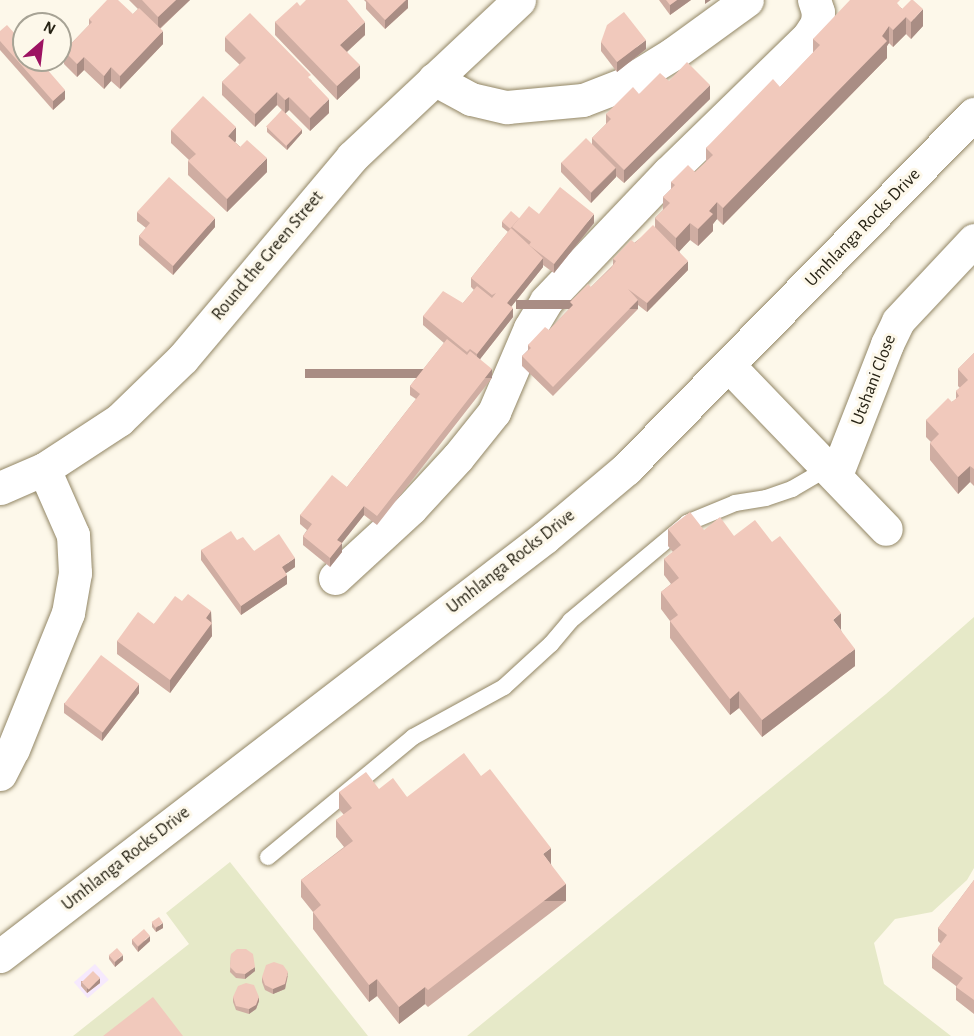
<!DOCTYPE html>
<html>
<head>
<meta charset="utf-8">
<style>
  body { margin:0 }
  #map { position:relative; width:974px; height:1036px; overflow:hidden; background:#fdf8ea; font-family:"Alegreya Sans",sans-serif }
  div>[style] { position:absolute }
  .industrial>* { inset:0; background:#f6e9fd; transform-origin:0 0 }
  .green>* { inset:0; background:#e6e9c8 }
  .roads { filter:drop-shadow(0 0 2px #928665) drop-shadow(0 0 2px #928665) }
  .lane>* { height:16px; margin:-8px; padding:0 8px; transform-origin:8px; border-radius:8px; background:#fff }
  .street>* { height:33px; margin:-16.5px; padding:0 16.5px; transform-origin:16.5px; border-radius:16.5px; background:#fff }
  .secondary>* { height:33px; margin:-16.5px; padding:0 16.5px; transform-origin:16.5px; border-radius:16.5px; background:#fff }
  .wall>* { inset:0; background:#cfada2 }
  .shaded-wall>* { inset:0; background:#a98d84; transform-origin:0 0 }
  .building>* { inset:0; background:#f1c9bc; transform-origin:0 0 }
  span { translate:-50% -50%; white-space:nowrap; text-align:center; line-height:1.15; -webkit-text-stroke:6px #fdf8ea; paint-order:stroke }
  .street-label { font-size:18px; color:#272315 }
  .north { position:absolute; left:12px; top:12px; width:60px; height:60px; box-sizing:border-box; background:#fdf8ea; border:2px solid #a7a395; border-radius:50%; rotate:28deg; font-size:16px; font-weight:700; line-height:24px; text-align:center; color:#272315 }
  .north::after { content:''; display:block; margin:auto; width:21px; height:27px; background:#9d1362; clip-path:polygon(50% 0,100% 100%,50% 72%,0 100%) }
</style>
</head>
<body>
<div id="map">
  <div class="industrial">
    <i style="left:95px;top:964px;width:21px;height:28px;rotate:49deg"></i>
  </div>
  <div class="green">
    <i style="clip-path:polygon(974px 617px,974px 868px,967px 880px,932px 912px,895px 919px,874px 943px,884px 984px,951px 1036px,467px 1036px,886px 694px)"></i>
    <i style="clip-path:polygon(230px 862px,368px 1036px,73px 1036px,189px 944px,166px 913px)"></i>
  </div>
  <div class="roads">
    <div class="lane">
      <i style="left:268px;top:857px;width:188px;rotate:-39.6deg"></i>
      <i style="left:413px;top:737px;width:104px;rotate:-28.8deg"></i>
      <i style="left:504px;top:687px;width:64px;rotate:-42.5deg"></i>
      <i style="left:551px;top:644px;width:30px;rotate:-50deg"></i>
      <i style="left:570px;top:621px;width:153px;rotate:-39.9deg"></i>
      <i style="left:687px;top:523px;width:52px;rotate:-22.6deg"></i>
      <i style="left:735px;top:503px;width:31px;rotate:-9deg"></i>
      <i style="left:766px;top:498px;width:28px;rotate:-19deg"></i>
      <i style="left:792px;top:489px;width:42px;rotate:-30.3deg"></i>
    </div>
    <div class="street">
      <i style="left:434px;top:79px;width:42px;rotate:28.4deg"></i>
      <i style="left:471px;top:99px;width:37px;rotate:13deg"></i>
      <i style="left:507px;top:107px;width:76px;rotate:-5.3deg"></i>
      <i style="left:583px;top:100px;width:44px;rotate:-21.3deg"></i>
      <i style="left:624px;top:84px;width:59px;rotate:-31.8deg"></i>
      <i style="left:674px;top:53px;width:90px;rotate:-36deg"></i>
      <i style="left:729px;top:366px;width:226px;rotate:46.1deg"></i>
      <i style="left:836px;top:475px;width:141px;rotate:-68.7deg"></i>
      <i style="left:887px;top:344px;width:25px;rotate:-64deg"></i>
      <i style="left:898px;top:321px;width:111px;rotate:-46.8deg"></i>
      <i style="left:0;top:488px;width:48px;rotate:-23.4deg"></i>
      <i style="left:44px;top:469px;width:90px;rotate:-33.2deg"></i>
      <i style="left:119px;top:420px;width:89px;rotate:-44.1deg"></i>
      <i style="left:183px;top:358px;width:263px;rotate:-49.9deg"></i>
      <i style="left:352px;top:157px;width:229px;rotate:-43.2deg"></i>
      <i style="left:335px;top:578px;width:103px;rotate:-42.6deg"></i>
      <i style="left:411px;top:508px;width:69px;rotate:-47.3deg"></i>
      <i style="left:458px;top:457px;width:58px;rotate:-51.3deg"></i>
      <i style="left:494px;top:412px;width:91px;rotate:-66.8deg"></i>
      <i style="left:530px;top:328px;width:31px;rotate:-59deg"></i>
      <i style="left:546px;top:301px;width:177px;rotate:-46.4deg"></i>
      <i style="left:668px;top:173px;width:195px;rotate:-44.2deg"></i>
      <i style="left:808px;top:37px;width:17px;rotate:-57deg"></i>
      <i style="left:817px;top:23px;width:11px;rotate:-85deg"></i>
      <i style="left:818px;top:12px;width:13px;rotate:-108deg"></i>
      <i style="left:0;top:774px;width:28px;rotate:-63deg"></i>
      <i style="left:13px;top:749px;width:147px;rotate:-68deg"></i>
      <i style="left:68px;top:613px;width:41px;rotate:-80.1deg"></i>
      <i style="left:75px;top:573px;width:38px;rotate:-93deg"></i>
      <i style="left:73px;top:535px;width:72px;rotate:-113.7deg"></i>
    </div>
    <div class="secondary">
      <i style="left:0;top:956px;width:687px;rotate:-37.55deg"></i>
      <i style="left:545px;top:537px;width:106px;rotate:-40deg"></i>
      <i style="left:626px;top:469px;width:497px;rotate:-45.6deg"></i>
    </div>
  </div>
  <div class="wall">
    <i style="clip-path:polygon(129px 0,190px 0,160px 29px,163px 44px,120px 89px,111px 81px,104px 89px,84px 70px,77px 77px,64px 64px,64px 51px,89px 25px,89px 19px,133px 14px,138px 9px)"></i>
    <i style="clip-path:polygon(364px 0,408px 0,408px 8px,385px 29px,366px 9px,366px 2px)"></i>
    <i style="clip-path:polygon(659px 0,691px 0,670px 15px)"></i>
    <i style="clip-path:polygon(300px 6px,365px 35px,347px 52px,360px 78px,337px 100px,275px 35px,275px 22px)"></i>
    <i style="clip-path:polygon(900px 7px,923px 26px,911px 39px,906px 34px,893px 47px,889px 43px,887px 46px,887px 58px,723px 225px,717px 219px,713px 224px,713px 231px,698px 246px,690px 240px,679px 251px,688px 270px,647px 312px,638px 305px,638px 309px,553px 396px,522px 366px,522px 356px,528px 350px,528px 345px,549px 330px,570px 308px,570px 302px,591px 287px,613px 265px,613px 259px,655px 227px,655px 218px,663px 210px,663px 197px,671px 189px,671px 182px,695px 172px,706px 162px,706px 148px,780px 87px,813px 53px,813px 39px)"></i>
    <i style="clip-path:polygon(0 31px,65px 99px,53px 110px,0 50px)"></i>
    <i style="clip-path:polygon(225px 37px,311px 80px,329px 113px,310px 131px,289px 110px,285px 113px,302px 133px,287px 150px,267px 132px,267px 127px,282px 110px,277px 105px,255px 127px,222px 95px,222px 82px,240px 65px,225px 51px)"></i>
    <i style="clip-path:polygon(601px 42px,646px 49px,617px 72px,601px 51px)"></i>
    <i style="clip-path:polygon(669px 81px,710px 99px,624px 183px,616px 176px,616px 177px,591px 203px,561px 172px,561px 163px,592px 144px,592px 138px,606px 124px,606px 114px,639px 94px)"></i>
    <i style="clip-path:polygon(171px 130px,236px 141px,235px 142px,267px 172px,227px 212px,188px 175px,188px 161px,189px 160px,171px 143px)"></i>
    <i style="clip-path:polygon(137px 212px,215px 227px,173px 275px,139px 245px,139px 236px,146px 228px,137px 221px)"></i>
    <i style="clip-path:polygon(539px 214px,594px 223px,554px 273px,543px 265px,543px 267px,511px 307px,513px 317px,480px 359px,492px 378px,377px 525px,364px 515px,342px 543px,342px 552px,330px 567px,303px 545px,303px 536px,307px 530px,300px 524px,300px 515px,347px 487px,416px 399px,410px 395px,410px 386px,444px 343px,423px 325px,423px 316px,463px 303px,474px 290px,471px 287px,471px 278px,508px 232px,502px 227px,502px 222px)"></i>
    <i style="clip-path:polygon(974px 353px,974px 486px,970px 482px,958px 494px,930px 460px,930px 443px,931px 442px,926px 437px,926px 420px,956px 399px,956px 391px,960px 388px,958px 386px,958px 369px)"></i>
    <i style="clip-path:polygon(668px 529px,704px 530px,734px 536px,841px 630px,855px 666px,762px 737px,739px 708px,730px 715px,670px 638px,670px 621px,661px 609px,661px 592px,671px 584px,664px 575px,664px 559px,673px 552px,668px 546px)"></i>
    <i style="clip-path:polygon(237px 540px,254px 551px,295px 567px,286px 573px,287px 584px,241px 615px,201px 560px,201px 550px)"></i>
    <i style="clip-path:polygon(182px 601px,211px 611px,212px 636px,170px 693px,117px 654px,117px 641px,154px 624px)"></i>
    <i style="clip-path:polygon(139px 693px,102px 741px,64px 713px,64px 703px)"></i>
    <i style="clip-path:polygon(379px 789px,407px 797px,551px 864px,566px 901px,428px 1007px,425px 1004px,399px 1024px,377px 996px,369px 1002px,313px 929px,313px 912px,301px 897px,301px 880px,344px 847px,336px 837px,336px 820px,344px 815px,339px 809px,339px 792px)"></i>
    <i style="clip-path:polygon(974px 880px,974px 1014px,956px 1000px,956px 986px,932px 968px,932px 955px,941px 944px,938px 941px,938px 928px)"></i>
    <i style="clip-path:polygon(152px 922px,163px 928px,156px 932px,152px 927px)"></i>
    <i style="clip-path:polygon(132px 939px,150px 941px,138px 952px,132px 944px)"></i>
    <i style="clip-path:polygon(231px 954px,255px 971px,245px 979px,236px 978px,230px 972px)"></i>
    <i style="clip-path:polygon(109px 955px,123px 960px,115px 967px,109px 959px)"></i>
    <i style="clip-path:polygon(288px 976px,285px 989px,273px 994px,265px 990px,262px 982px,262px 977px)"></i>
    <i style="clip-path:polygon(81px 981px,100px 983px,87px 993px,81px 986px)"></i>
    <i style="clip-path:polygon(233px 997px,259px 1001px,256px 1009px,249px 1014px,236px 1010px,233px 1002px)"></i>
  </div>
  <div class="shaded-wall">
    <i style="clip-path:polygon(176px 0,190px 0,158px 30px,158px 17px)"></i>
    <i style="clip-path:polygon(406px 0,408px 0,408px 8px,385px 29px,385px 20px)"></i>
    <i style="clip-path:polygon(677px 0,691px 0,670px 15px,670px 5px)"></i>
    <i style="clip-path:polygon(705px 0,711px 0,705px 4px)"></i>
    <i style="clip-path:polygon(923px 9px,923px 26px,911px 39px,911px 22px)"></i>
    <i style="clip-path:polygon(906px 17px,906px 34px,893px 47px,893px 30px)"></i>
    <i style="clip-path:polygon(365px 22px,365px 35px,340px 58px,340px 45px)"></i>
    <i style="clip-path:polygon(889px 26px,889px 43px,887px 46px,887px 58px,723px 225px,723px 208px,882px 36px)"></i>
    <i style="clip-path:polygon(163px 31px,163px 44px,120px 89px,120px 76px)"></i>
    <i style="clip-path:polygon(646px 40px,646px 49px,617px 72px,617px 62px)"></i>
    <i style="clip-path:polygon(84px 57px,84px 70px,77px 77px,77px 64px)"></i>
    <i style="clip-path:polygon(360px 65px,360px 78px,337px 100px,337px 86px)"></i>
    <i style="clip-path:polygon(111px 67px,111px 81px,104px 89px,104px 76px)"></i>
    <i style="clip-path:polygon(710px 85px,710px 99px,624px 183px,624px 170px)"></i>
    <i style="clip-path:polygon(65px 90px,65px 99px,53px 110px,53px 101px)"></i>
    <i style="clip-path:polygon(277px 92px,277px 105px,255px 127px,255px 114px)"></i>
    <i style="clip-path:polygon(289px 97px,289px 110px,285px 114px,285px 100px)"></i>
    <i style="clip-path:polygon(329px 99px,329px 113px,310px 131px,310px 118px)"></i>
    <i style="clip-path:polygon(236px 127px,236px 141px,228px 149px,228px 136px)"></i>
    <i style="clip-path:polygon(302px 129px,302px 133px,287px 150px,287px 145px)"></i>
    <i style="clip-path:polygon(267px 158px,267px 172px,227px 212px,227px 199px)"></i>
    <i style="clip-path:polygon(616px 168px,616px 177px,591px 203px,591px 193px)"></i>
    <i style="clip-path:polygon(717px 202px,717px 219px,713px 224px,713px 231px,698px 246px,698px 229px,709px 211px)"></i>
    <i style="clip-path:polygon(594px 214px,594px 223px,554px 273px,554px 264px)"></i>
    <i style="clip-path:polygon(215px 218px,215px 227px,173px 275px,173px 266px)"></i>
    <i style="clip-path:polygon(690px 223px,690px 240px,676px 255px,676px 238px)"></i>
    <i style="clip-path:polygon(543px 258px,543px 267px,507px 312px,507px 303px)"></i>
    <i style="clip-path:polygon(688px 261px,688px 270px,647px 312px,647px 303px)"></i>
    <i style="left:638px;top:300px;width:9px;height:122px;rotate:90deg"></i>
    <i style="clip-path:polygon(513px 308px,513px 317px,477px 363px,477px 354px)"></i>
    <i style="left:492px;top:369px;width:9px;height:187px;rotate:90deg"></i>
    <i style="clip-path:polygon(970px 466px,970px 482px,958px 494px,958px 477px)"></i>
    <i style="clip-path:polygon(364px 506px,364px 515px,337px 549px,337px 540px)"></i>
    <i style="clip-path:polygon(342px 543px,342px 552px,330px 567px,330px 558px)"></i>
    <i style="clip-path:polygon(295px 558px,295px 567px,282px 576px,282px 567px)"></i>
    <i style="clip-path:polygon(287px 575px,287px 584px,241px 615px,241px 606px)"></i>
    <i style="clip-path:polygon(211px 611px,212px 636px,170px 693px,170px 680px,206px 618px)"></i>
    <i style="clip-path:polygon(841px 613px,841px 630px,833px 620px)"></i>
    <i style="clip-path:polygon(855px 649px,855px 666px,762px 737px,762px 720px)"></i>
    <i style="clip-path:polygon(139px 684px,139px 693px,102px 741px,102px 732px)"></i>
    <i style="clip-path:polygon(739px 691px,739px 708px,730px 715px,730px 699px)"></i>
    <i style="clip-path:polygon(551px 848px,551px 865px,543px 854px)"></i>
    <i style="left:566px;top:884px;width:17px;height:174px;rotate:90deg"></i>
    <i style="clip-path:polygon(163px 923px,163px 928px,156px 932px,156px 928px)"></i>
    <i style="clip-path:polygon(150px 936px,150px 941px,138px 952px,138px 947px)"></i>
    <i style="clip-path:polygon(123px 955px,123px 960px,115px 967px,115px 962px)"></i>
    <i style="clip-path:polygon(255px 967px,255px 971px,245px 979px,245px 974px)"></i>
    <i style="clip-path:polygon(288px 972px,285px 989px,273px 994px,273px 989px)"></i>
    <i style="clip-path:polygon(100px 978px,100px 983px,87px 993px,87px 989px)"></i>
    <i style="clip-path:polygon(377px 979px,377px 996px,369px 1002px,369px 985px)"></i>
    <i style="clip-path:polygon(425px 987px,425px 1004px,399px 1024px,399px 1007px)"></i>
    <i style="clip-path:polygon(259px 997px,259px 1001px,256px 1009px,249px 1014px,249px 1009px)"></i>
  </div>
  <div class="building">
    <i style="clip-path:polygon(107px 0,118px 0,133px 14px,139px 8px,163px 31px,120px 76px,111px 67px,104px 76px,84px 57px,77px 64px,64px 51px,92px 22px,89px 19px)"></i>
    <i style="clip-path:polygon(142px 0,176px 0,158px 17px)"></i>
    <i style="clip-path:polygon(306px 0,347px 0,365px 22px,340px 45px,360px 65px,337px 86px,275px 22px,297px 2px,300px 6px)"></i>
    <i style="clip-path:polygon(366px 0,406px 0,385px 20px)"></i>
    <i style="clip-path:polygon(666px 0,677px 0,670px 5px)"></i>
    <i style="clip-path:polygon(850px 0,900px 0,897px 3px,902px 9px,911px 0,913px 0,923px 9px,911px 22px,906px 17px,893px 30px,889px 26px,882px 36px,887px 41px,723px 208px,717px 202px,709px 211px,713px 214px,698px 229px,690px 223px,676px 238px,655px 218px,670px 203px,663px 197px,675px 185px,671px 182px,688px 165px,695px 172px,713px 155px,706px 148px,773px 79px,780px 87px,820px 45px,813px 39px)"></i>
    <i style="clip-path:polygon(624px 12px,646px 40px,617px 62px,601px 42px,607px 25px)"></i>
    <i style="clip-path:polygon(250px 13px,311px 75px,308px 77px,329px 99px,310px 118px,289px 97px,285px 100px,277px 92px,255px 114px,222px 82px,246px 58px,225px 37px)"></i>
    <i style="clip-path:polygon(7px 25px,24px 44px,24px 60px,39px 60px,65px 90px,53px 101px,0 41px,0 31px)"></i>
    <i style="clip-path:polygon(687px 62px,710px 85px,624px 170px,592px 138px,611px 119px,606px 114px,633px 87px,639px 94px,660px 73px,669px 81px)"></i>
    <i style="clip-path:polygon(203px 96px,236px 127px,228px 136px,240px 147px,247px 140px,267px 158px,227px 199px,188px 161px,196px 154px,171px 130px)"></i>
    <i style="left:282px;top:110px;width:28px;height:23px;rotate:44deg"></i>
    <i style="left:586px;top:138px;width:42px;height:35px;rotate:45deg"></i>
    <i style="clip-path:polygon(169px 177px,215px 218px,173px 266px,139px 236px,150px 223px,137px 212px)"></i>
    <i style="clip-path:polygon(560px 187px,594px 214px,554px 264px,529px 245px,531px 242px,512px 227px,529px 206px,539px 214px)"></i>
    <i style="left:511px;top:211px;width:11px;height:14px;rotate:41deg"></i>
    <i style="clip-path:polygon(653px 225px,688px 261px,647px 303px,628px 289px,638px 300px,553px 387px,522px 356px,531px 348px,528px 345px,545px 327px,549px 330px,573px 305px,570px 302px,588px 284px,591px 287px,611px 268px,616px 261px,613px 259px,631px 240px,635px 243px)"></i>
    <i style="clip-path:polygon(511px 228px,543px 258px,507px 303px,513px 308px,477px 354px,470px 349px,467px 352px,423px 316px,443px 291px,463px 303px,477px 286px,492px 298px,496px 293px,492px 295px,471px 278px)"></i>
    <i style="clip-path:polygon(447px 339px,467px 355px,470px 351px,492px 369px,377px 516px,364px 506px,337px 540px,342px 543px,330px 558px,303px 536px,312px 524px,300px 515px,332px 475px,347px 487px,420px 394px,410px 386px)"></i>
    <i style="clip-path:polygon(974px 353px,974px 469px,970px 466px,958px 477px,930px 443px,939px 434px,926px 420px,948px 398px,952px 402px,959px 396px,956px 391px,968px 380px,958px 369px)"></i>
    <i style="clip-path:polygon(690px 512px,704px 530px,720px 517px,734px 536px,755px 520px,772px 542px,780px 536px,841px 613px,833px 620px,855px 649px,762px 720px,739px 691px,730px 699px,670px 621px,678px 615px,661px 592px,679px 578px,664px 559px,681px 545px,668px 529px)"></i>
    <i style="clip-path:polygon(231px 531px,237px 540px,243px 537px,254px 551px,279px 534px,295px 558px,282px 567px,287px 575px,241px 606px,201px 550px)"></i>
    <i style="clip-path:polygon(188px 594px,211px 611px,206px 618px,212px 623px,170px 680px,117px 641px,138px 612px,154px 624px,175px 596px,182px 601px)"></i>
    <i style="left:101px;top:655px;width:48px;height:61px;rotate:37deg"></i>
    <i style="clip-path:polygon(464px 753px,481px 776px,490px 769px,551px 848px,543px 854px,566px 884px,428px 990px,425px 987px,399px 1007px,377px 979px,369px 985px,313px 912px,321px 905px,301px 880px,353px 841px,336px 820px,352px 808px,339px 792px,366px 772px,379px 789px,393px 778px,407px 797px)"></i>
    <i style="clip-path:polygon(974px 880px,974px 1000px,956px 987px,963px 978px,932px 955px,947px 935px,938px 928px)"></i>
    <i style="left:159px;top:917px;width:7px;height:9px;rotate:56deg"></i>
    <i style="left:144px;top:929px;width:9px;height:16px;rotate:49deg"></i>
    <i style="left:117px;top:948px;width:9px;height:11px;rotate:49deg"></i>
    <i style="clip-path:polygon(237px 949px,246px 949px,253px 954px,255px 967px,245px 974px,236px 973px,230px 967px,231px 954px)"></i>
    <i style="clip-path:polygon(274px 962px,283px 965px,288px 972px,285px 984px,273px 989px,265px 985px,262px 977px,266px 965px)"></i>
    <i style="left:93px;top:971px;width:10px;height:16px;rotate:45deg"></i>
    <i style="clip-path:polygon(246px 983px,254px 985px,259px 997px,256px 1005px,249px 1009px,236px 1006px,233px 997px,238px 986px)"></i>
    <i style="clip-path:polygon(153px 997px,183px 1036px,103px 1036px)"></i>
  </div>
  <div class="street-label">
    <span style="left:863px;top:228px;rotate:-46deg">Umhlanga Rocks Drive</span>
    <span style="left:268px;top:256px;rotate:-50deg">Round the Green Street</span>
    <span style="left:874px;top:380px;rotate:-69deg">Utshani Close</span>
    <span style="left:511px;top:562px;rotate:-38deg">Umhlanga Rocks Drive</span>
    <span style="left:126px;top:859px;rotate:-38deg">Umhlanga Rocks Drive</span>
  </div>
  <div class="north">N</div>
</div>
</body>
</html>
